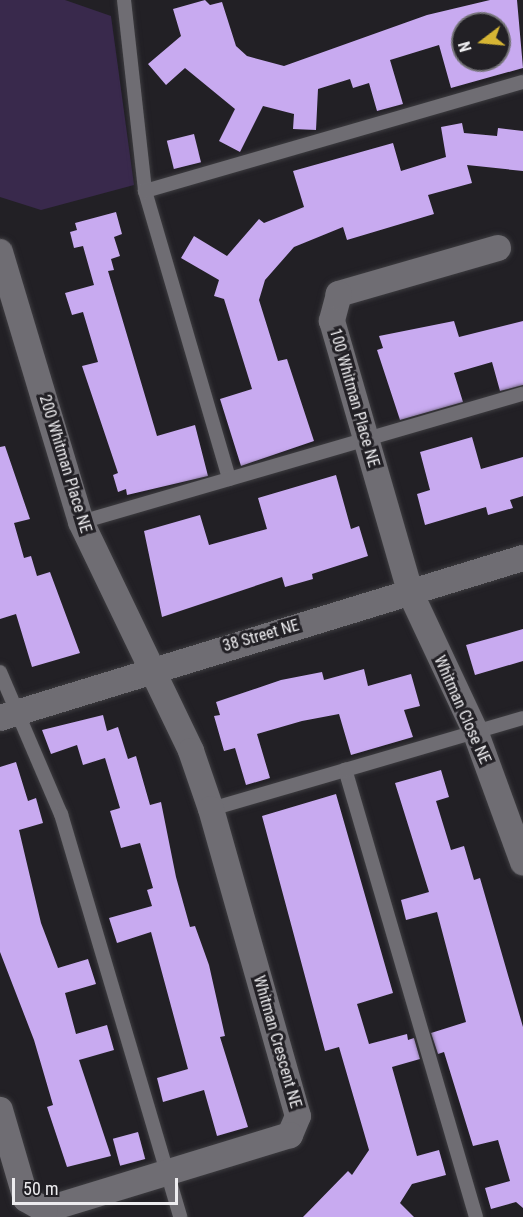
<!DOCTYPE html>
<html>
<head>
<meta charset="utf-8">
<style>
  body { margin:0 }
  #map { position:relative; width:523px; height:1217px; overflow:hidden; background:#222025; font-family:"Roboto Condensed",sans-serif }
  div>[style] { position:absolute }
  .green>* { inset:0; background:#39294c }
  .building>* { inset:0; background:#c8aaf0; transform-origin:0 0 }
  .roads { filter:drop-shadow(0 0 2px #3d3c40) drop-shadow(0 0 2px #3d3c40) }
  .service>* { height:14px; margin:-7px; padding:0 7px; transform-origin:7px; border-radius:7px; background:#6f6d73 }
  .minor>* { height:26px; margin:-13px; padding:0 13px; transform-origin:13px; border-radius:13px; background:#6f6d73 }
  span { translate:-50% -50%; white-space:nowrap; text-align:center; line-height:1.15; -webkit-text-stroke:6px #222025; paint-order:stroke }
  .street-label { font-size:16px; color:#edecef }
  .north { position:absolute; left:451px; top:12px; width:60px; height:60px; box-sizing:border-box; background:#222025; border:2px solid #737276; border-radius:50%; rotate:254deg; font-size:16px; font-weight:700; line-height:24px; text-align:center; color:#edecef }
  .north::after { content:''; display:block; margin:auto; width:21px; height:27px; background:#d6b534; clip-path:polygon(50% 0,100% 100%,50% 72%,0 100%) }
  .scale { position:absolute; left:12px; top:1178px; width:166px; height:27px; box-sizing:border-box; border:3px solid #edecef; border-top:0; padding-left:8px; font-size:18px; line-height:21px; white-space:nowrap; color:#edecef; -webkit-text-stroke:4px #222025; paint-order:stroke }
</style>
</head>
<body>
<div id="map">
  <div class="green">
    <i style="clip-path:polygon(0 0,65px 0,111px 16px,134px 185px,41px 210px,0 197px)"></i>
  </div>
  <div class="building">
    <i style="clip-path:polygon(evenodd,205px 0,210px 5px,222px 2px,236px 46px,247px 56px,284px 66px,427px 15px,490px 0,517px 0,523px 68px,451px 88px,439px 45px,390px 60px,403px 104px,377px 111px,369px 83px,353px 88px,350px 79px,318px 89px,316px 130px,293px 129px,294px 114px,263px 106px,240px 152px,219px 141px,235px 109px,185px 68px,166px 85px,148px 64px,181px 36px,173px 9px,205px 0,463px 24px,499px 24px,499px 60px,463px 60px,463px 24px)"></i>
    <i style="clip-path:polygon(462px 123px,464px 133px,497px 136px,498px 128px,523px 131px,523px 171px,467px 165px,472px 183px,428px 195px,434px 214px,347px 240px,343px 227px,294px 247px,265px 280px,259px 300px,278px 361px,287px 359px,314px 441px,241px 466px,220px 399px,252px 389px,224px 299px,214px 296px,219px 280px,181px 258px,194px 236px,227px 256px,259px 219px,264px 223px,304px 207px,293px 171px,393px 143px,401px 171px,446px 157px,441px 127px)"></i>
    <i style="left:194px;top:134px;width:29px;height:28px;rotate:76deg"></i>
    <i style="clip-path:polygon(116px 212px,122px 234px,114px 237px,120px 256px,111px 259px,114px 270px,108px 271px,157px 436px,195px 425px,208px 476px,127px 495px,126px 489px,118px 492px,113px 475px,118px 473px,82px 366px,98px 362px,83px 312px,72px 315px,65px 293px,94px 285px,83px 246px,74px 248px,70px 232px,77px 230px,75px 223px)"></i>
    <i style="clip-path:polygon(454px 321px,459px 337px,523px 321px,523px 385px,500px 391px,492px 362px,454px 373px,463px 402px,400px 420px,377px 350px,383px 348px,379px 336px)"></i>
    <i style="clip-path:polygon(472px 437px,481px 469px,523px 457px,523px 496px,510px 500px,513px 508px,488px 515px,486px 507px,425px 525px,417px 494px,430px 490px,420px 452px)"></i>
    <i style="clip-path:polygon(5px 446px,30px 519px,14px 523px,24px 558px,31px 556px,37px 576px,50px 572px,80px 653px,32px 667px,16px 614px,0 619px,0 447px)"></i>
    <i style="clip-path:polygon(336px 475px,351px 529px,359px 526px,368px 556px,312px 574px,313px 579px,285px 587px,282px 577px,162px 617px,144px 531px,200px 515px,209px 545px,267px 529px,258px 498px)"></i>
    <i style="clip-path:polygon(523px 629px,523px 661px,475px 675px,466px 645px)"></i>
    <i style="clip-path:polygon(364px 669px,368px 686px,411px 674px,420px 706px,404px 710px,413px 737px,351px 755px,339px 714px,302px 721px,257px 734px,270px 778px,246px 785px,235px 748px,224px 751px,214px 716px,220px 715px,216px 702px,281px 680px,322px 672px,324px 680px)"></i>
    <i style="clip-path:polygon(103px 715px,107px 731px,118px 727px,128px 759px,136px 756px,150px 805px,161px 802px,176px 877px,190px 927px,195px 926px,209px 965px,225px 1036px,220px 1037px,248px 1127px,217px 1136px,204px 1090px,163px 1102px,157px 1078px,188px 1069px,151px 932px,117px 943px,109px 918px,152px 906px,147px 890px,153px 888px,140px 843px,121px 848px,110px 811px,120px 808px,105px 758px,83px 765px,77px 745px,51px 754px,42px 730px)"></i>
    <i style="clip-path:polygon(16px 762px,28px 801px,36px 798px,43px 823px,19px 830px,41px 923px,58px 968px,88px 959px,96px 984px,65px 993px,76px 1034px,107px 1025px,114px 1050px,79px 1060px,111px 1156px,67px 1167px,47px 1107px,53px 1105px,34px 1040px,0 952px,0 767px)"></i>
    <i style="clip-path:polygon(441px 770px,449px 797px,436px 801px,451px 850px,464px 846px,474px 880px,480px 878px,523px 1027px,523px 1208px,516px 1202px,491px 1209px,485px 1188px,510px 1181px,498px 1140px,473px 1146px,444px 1052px,438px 1054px,431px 1033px,466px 1022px,437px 912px,406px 920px,401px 900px,429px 892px,395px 783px)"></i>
    <i style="clip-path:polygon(336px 794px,393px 993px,357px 1004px,369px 1044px,407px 1034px,408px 1040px,414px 1038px,420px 1059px,392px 1067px,417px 1156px,439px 1150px,446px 1175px,412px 1184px,400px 1203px,414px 1217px,303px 1217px,348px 1171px,352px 1175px,369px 1150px,339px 1047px,325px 1051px,262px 816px)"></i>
    <i style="left:138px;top:1132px;width:28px;height:26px;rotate:75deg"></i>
  </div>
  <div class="roads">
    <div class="service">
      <i style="left:124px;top:0;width:192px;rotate:83.7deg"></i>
      <i style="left:145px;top:191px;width:300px;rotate:73.7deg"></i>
      <i style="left:145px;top:191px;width:393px;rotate:-16.1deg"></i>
      <i style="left:81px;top:522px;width:460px;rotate:-16.2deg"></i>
      <i style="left:0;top:672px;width:155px;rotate:66.8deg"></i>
      <i style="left:61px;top:814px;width:420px;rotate:73.5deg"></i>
      <i style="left:211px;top:809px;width:140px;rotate:-16.2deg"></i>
      <i style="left:476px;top:1217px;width:466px;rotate:-106.3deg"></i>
      <i style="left:345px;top:770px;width:185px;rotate:-16.3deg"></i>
    </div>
    <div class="minor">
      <i style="left:498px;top:248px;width:166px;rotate:163.9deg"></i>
      <i style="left:339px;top:294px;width:28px;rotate:105deg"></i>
      <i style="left:332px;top:321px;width:282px;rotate:73.9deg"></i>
      <i style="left:410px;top:592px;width:153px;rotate:64.9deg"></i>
      <i style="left:475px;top:731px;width:140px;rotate:69.9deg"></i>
      <i style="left:0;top:252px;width:282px;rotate:73.3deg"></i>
      <i style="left:81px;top:522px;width:254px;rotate:64.3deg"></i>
      <i style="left:191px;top:751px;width:61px;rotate:71deg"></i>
      <i style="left:211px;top:809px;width:319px;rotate:74.2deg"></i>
      <i style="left:298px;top:1116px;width:21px;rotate:113deg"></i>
      <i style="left:290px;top:1135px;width:256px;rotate:163deg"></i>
      <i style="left:45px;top:1210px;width:22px;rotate:-150deg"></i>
      <i style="left:26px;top:1199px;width:93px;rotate:-106.3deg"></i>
      <i style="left:0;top:718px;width:547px;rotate:-17.01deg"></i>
    </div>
  </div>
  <div class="street-label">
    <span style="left:354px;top:398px;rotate:74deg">100 Whitman Place NE</span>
    <span style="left:65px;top:464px;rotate:73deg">200 Whitman Place NE</span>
    <span style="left:261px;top:636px;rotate:-16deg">38 Street NE</span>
    <span style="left:462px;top:710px;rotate:66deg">Whitman Close NE</span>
    <span style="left:277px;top:1042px;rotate:74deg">Whitman Crescent NE</span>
  </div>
  <div class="north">N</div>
  <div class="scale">50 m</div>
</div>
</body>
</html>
